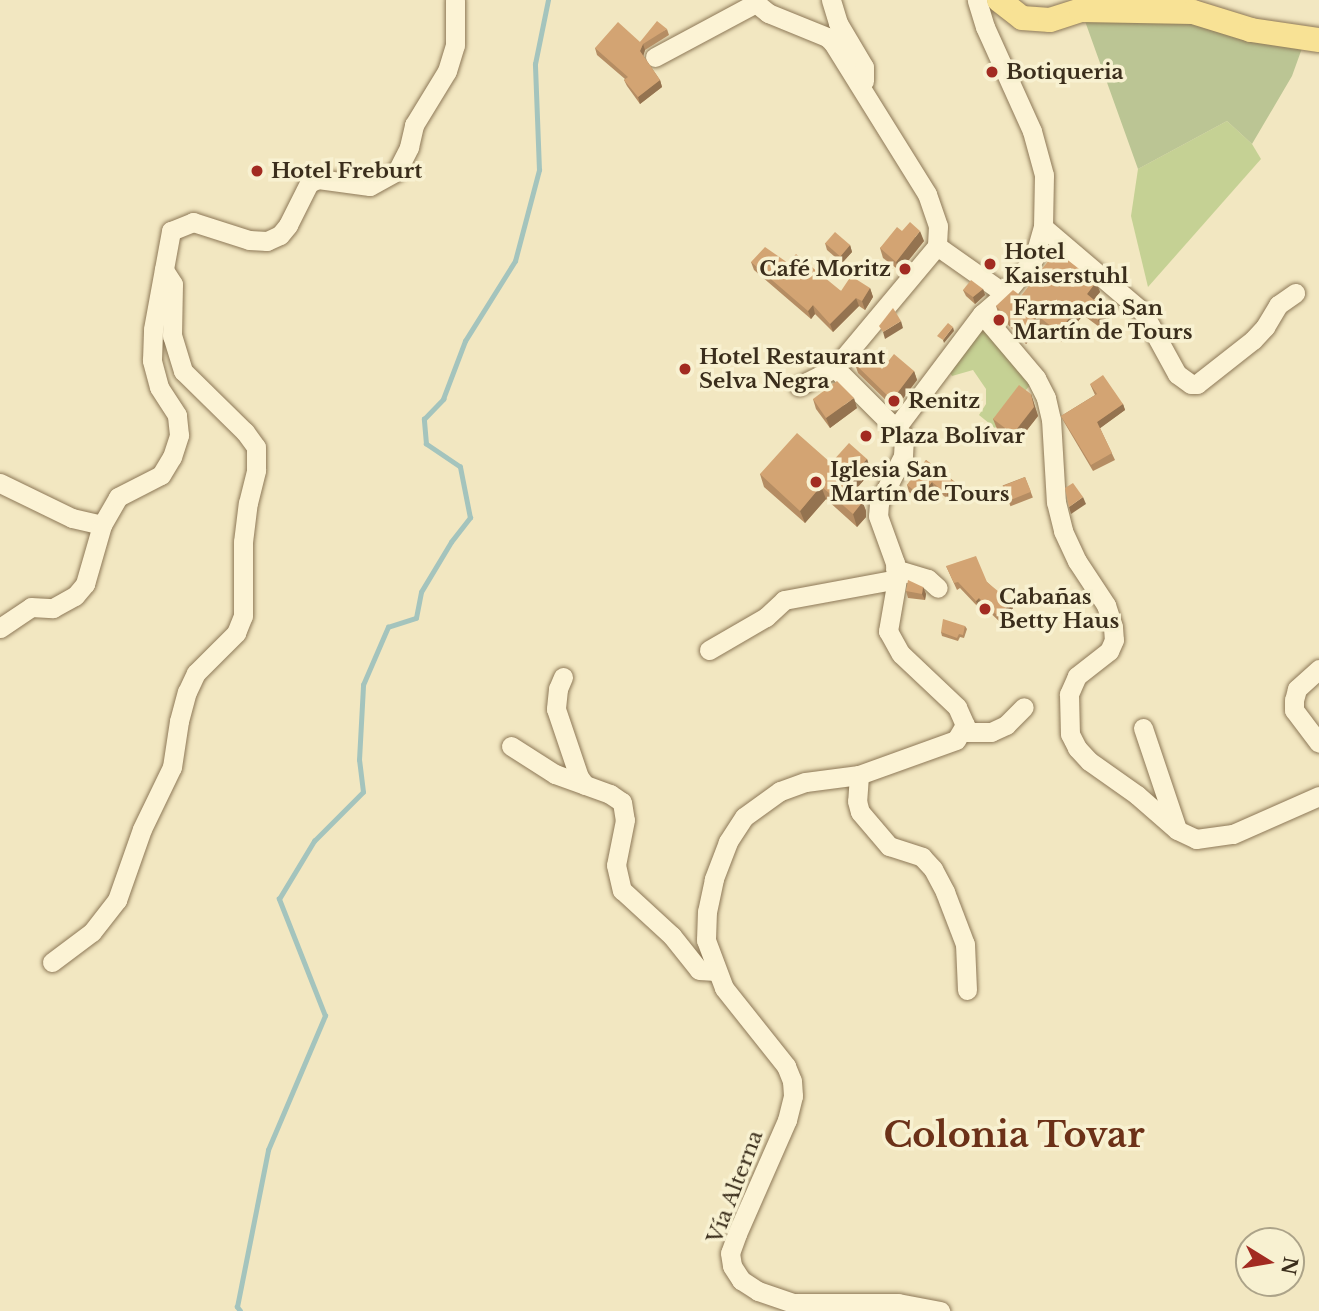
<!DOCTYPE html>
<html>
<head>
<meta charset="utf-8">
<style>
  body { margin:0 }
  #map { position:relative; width:1319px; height:1311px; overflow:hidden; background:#f2e7c1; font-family:"Libre Baskerville",serif }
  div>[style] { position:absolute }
  .green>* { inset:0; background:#c5d194 }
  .cemetery>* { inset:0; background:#bbc594 }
  .stream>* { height:4.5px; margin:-2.25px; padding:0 2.25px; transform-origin:2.25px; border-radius:2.25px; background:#a4c4bd }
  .roads { filter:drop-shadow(0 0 2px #8d7857) drop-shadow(0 0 2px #8d7857) }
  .minor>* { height:19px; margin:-9.5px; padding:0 9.5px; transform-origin:9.5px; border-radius:9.5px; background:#fcf3d5 }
  .major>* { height:24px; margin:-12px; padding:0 12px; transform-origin:12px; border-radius:12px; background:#f8e295 }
  .wall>* { inset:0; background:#b58d63; transform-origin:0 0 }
  .shaded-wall>* { inset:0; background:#947350 }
  .building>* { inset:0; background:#d3a473; transform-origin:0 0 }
  .dots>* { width:19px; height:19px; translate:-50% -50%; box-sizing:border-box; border:4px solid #f8f1d1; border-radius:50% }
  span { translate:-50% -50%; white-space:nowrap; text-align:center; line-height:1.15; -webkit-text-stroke:7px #f8f1d1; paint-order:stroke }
  .poi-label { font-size:21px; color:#3b2e1c; font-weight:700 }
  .left { translate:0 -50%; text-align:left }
  .right { translate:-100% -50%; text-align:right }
  .street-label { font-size:21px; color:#3b2e1c }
  .town-label { font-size:35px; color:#6c3118; font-weight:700 }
  .north { position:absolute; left:1235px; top:1227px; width:70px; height:70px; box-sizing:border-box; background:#f8f1d1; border:2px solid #aca389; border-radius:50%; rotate:101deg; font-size:19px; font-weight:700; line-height:28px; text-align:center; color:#3b2e1c }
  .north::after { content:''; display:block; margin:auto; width:24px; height:32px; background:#a22b21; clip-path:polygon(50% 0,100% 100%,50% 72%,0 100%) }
</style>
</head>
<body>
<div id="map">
  <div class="green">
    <i style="clip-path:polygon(1227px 121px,1252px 144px,1261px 159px,1148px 287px,1131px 216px,1138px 169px)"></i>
    <i style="clip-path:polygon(985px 330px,1030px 385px,995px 428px,979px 415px,986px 404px,986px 389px,973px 370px,952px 376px,949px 371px,977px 333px)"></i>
  </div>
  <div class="cemetery">
    <i style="clip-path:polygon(1081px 10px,1155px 10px,1305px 40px,1292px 76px,1252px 144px,1227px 121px,1138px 169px)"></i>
  </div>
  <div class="stream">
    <i style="left:240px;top:1311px;width:5px;rotate:-127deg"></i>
    <i style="left:237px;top:1307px;width:160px;rotate:-78.8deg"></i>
    <i style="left:268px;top:1150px;width:146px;rotate:-67deg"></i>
    <i style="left:325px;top:1016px;width:126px;rotate:-111.5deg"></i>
    <i style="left:279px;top:899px;width:68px;rotate:-58.9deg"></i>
    <i style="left:314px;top:841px;width:69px;rotate:-45deg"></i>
    <i style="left:363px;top:792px;width:32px;rotate:-97deg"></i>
    <i style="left:359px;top:760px;width:75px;rotate:-86.9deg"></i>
    <i style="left:363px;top:685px;width:63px;rotate:-66.7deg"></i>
    <i style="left:388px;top:627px;width:29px;rotate:-18deg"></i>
    <i style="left:416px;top:618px;width:26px;rotate:-79deg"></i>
    <i style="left:421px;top:592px;width:58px;rotate:-59deg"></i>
    <i style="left:451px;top:542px;width:31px;rotate:-52deg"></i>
    <i style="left:470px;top:518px;width:52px;rotate:-101.1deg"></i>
    <i style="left:460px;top:467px;width:41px;rotate:-145.9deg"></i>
    <i style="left:426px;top:444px;width:25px;rotate:-95deg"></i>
    <i style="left:424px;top:419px;width:28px;rotate:-46deg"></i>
    <i style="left:443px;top:399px;width:62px;rotate:-69.2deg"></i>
    <i style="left:465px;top:341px;width:94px;rotate:-58deg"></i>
    <i style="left:515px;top:261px;width:94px;rotate:-75.2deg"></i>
    <i style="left:539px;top:170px;width:106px;rotate:-92.2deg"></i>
    <i style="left:535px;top:64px;width:65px;rotate:-78.5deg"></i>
  </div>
  <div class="roads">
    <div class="minor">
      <i style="left:752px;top:0;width:21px;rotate:39deg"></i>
      <i style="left:768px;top:13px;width:64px;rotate:22.1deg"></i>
      <i style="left:827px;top:37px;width:8px;rotate:45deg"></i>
      <i style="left:833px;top:43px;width:178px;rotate:58.1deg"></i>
      <i style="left:927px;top:194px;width:34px;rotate:71deg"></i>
      <i style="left:938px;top:226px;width:20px;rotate:93deg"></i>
      <i style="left:831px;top:0;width:24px;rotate:73deg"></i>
      <i style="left:838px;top:23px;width:51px;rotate:59.4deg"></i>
      <i style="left:864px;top:67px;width:14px;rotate:90deg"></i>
      <i style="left:655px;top:57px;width:112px;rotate:-28.2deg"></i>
      <i style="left:1043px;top:227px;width:131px;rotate:40.4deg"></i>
      <i style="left:1143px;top:312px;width:71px;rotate:61.3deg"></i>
      <i style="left:1177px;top:374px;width:17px;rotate:36deg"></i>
      <i style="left:1191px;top:384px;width:6px"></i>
      <i style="left:1197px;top:384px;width:71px;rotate:-38.2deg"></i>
      <i style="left:1253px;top:340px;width:18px;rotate:-47deg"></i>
      <i style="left:1265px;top:327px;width:26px;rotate:-59deg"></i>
      <i style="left:1278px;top:305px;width:21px;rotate:-35deg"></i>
      <i style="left:937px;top:246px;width:83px;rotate:35.2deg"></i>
      <i style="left:982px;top:314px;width:84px;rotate:49.8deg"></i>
      <i style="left:1036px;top:378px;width:22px;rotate:63deg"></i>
      <i style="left:1046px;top:398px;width:22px;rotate:77deg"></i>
      <i style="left:1051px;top:419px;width:83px;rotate:86.6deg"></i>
      <i style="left:1056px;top:502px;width:30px;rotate:76deg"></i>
      <i style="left:1063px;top:531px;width:33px;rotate:65deg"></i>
      <i style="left:1077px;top:561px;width:53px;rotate:56.6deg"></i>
      <i style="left:1106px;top:605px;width:23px;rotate:72deg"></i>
      <i style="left:1113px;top:627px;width:13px;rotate:86deg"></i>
      <i style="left:1114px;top:640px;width:12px;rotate:114deg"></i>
      <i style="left:1109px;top:651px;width:41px;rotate:142deg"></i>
      <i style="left:1077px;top:676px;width:20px;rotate:114deg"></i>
      <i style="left:1069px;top:694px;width:40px;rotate:88.6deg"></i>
      <i style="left:1070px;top:734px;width:16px;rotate:63deg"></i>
      <i style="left:1077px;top:748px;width:18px;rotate:47deg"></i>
      <i style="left:1089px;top:761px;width:59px;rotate:35.3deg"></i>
      <i style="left:1137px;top:795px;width:53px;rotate:41.2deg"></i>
      <i style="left:1177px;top:830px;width:21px;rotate:25deg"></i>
      <i style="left:1196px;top:839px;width:37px;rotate:-8deg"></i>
      <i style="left:1233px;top:834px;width:94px;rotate:-23.8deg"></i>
      <i style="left:835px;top:368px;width:98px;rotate:45deg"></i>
      <i style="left:904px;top:437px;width:19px;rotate:93deg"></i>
      <i style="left:903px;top:456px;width:53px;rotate:117.1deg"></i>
      <i style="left:879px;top:503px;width:13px;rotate:94deg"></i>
      <i style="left:878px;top:516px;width:50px;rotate:70.1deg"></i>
      <i style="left:895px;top:563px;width:16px;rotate:83deg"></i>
      <i style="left:897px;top:579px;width:53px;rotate:99.8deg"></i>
      <i style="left:888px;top:631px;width:26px;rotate:61deg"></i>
      <i style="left:901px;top:654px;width:77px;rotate:43.4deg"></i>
      <i style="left:957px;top:707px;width:20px;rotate:66deg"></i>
      <i style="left:965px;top:725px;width:17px;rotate:121deg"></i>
      <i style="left:956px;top:740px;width:103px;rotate:160.2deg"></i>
      <i style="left:859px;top:775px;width:54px;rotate:172.6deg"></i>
      <i style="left:805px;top:782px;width:27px;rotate:160deg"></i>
      <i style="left:780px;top:791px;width:44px;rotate:144.2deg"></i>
      <i style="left:744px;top:817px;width:30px;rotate:123deg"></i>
      <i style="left:728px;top:842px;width:40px;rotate:111deg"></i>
      <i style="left:714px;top:879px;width:33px;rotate:102deg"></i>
      <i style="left:707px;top:911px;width:29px;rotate:92deg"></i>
      <i style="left:706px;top:940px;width:51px;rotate:69.4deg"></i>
      <i style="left:724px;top:988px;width:100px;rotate:51.5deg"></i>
      <i style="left:786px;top:1066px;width:16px;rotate:68deg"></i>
      <i style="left:792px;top:1081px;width:15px;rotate:86deg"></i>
      <i style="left:793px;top:1096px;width:25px;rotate:104deg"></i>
      <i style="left:787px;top:1120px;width:124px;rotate:113.7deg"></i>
      <i style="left:737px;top:1234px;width:20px;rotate:110deg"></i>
      <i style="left:730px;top:1253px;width:13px;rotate:81deg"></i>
      <i style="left:732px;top:1266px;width:17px;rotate:57deg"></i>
      <i style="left:741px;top:1280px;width:20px;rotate:33deg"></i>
      <i style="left:758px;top:1291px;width:37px;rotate:19deg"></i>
      <i style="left:793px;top:1303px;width:105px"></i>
      <i style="left:898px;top:1303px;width:43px;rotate:10.8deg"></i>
      <i style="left:799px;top:386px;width:40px;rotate:-26.6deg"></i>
      <i style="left:835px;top:368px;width:159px;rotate:-50.1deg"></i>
      <i style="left:896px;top:428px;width:143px;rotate:-53deg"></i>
      <i style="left:982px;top:314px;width:30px;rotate:-41deg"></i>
      <i style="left:1005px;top:294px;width:46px;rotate:-51.1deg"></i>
      <i style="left:1034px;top:258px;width:32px;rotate:-74deg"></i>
      <i style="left:1043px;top:227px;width:52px;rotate:-88.9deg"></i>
      <i style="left:1044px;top:175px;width:46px;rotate:-105.3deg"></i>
      <i style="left:1032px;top:131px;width:114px;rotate:-114.3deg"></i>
      <i style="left:985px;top:27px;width:28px;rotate:-107deg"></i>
      <i style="left:0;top:483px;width:80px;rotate:25.9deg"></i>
      <i style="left:72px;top:518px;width:31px;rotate:13deg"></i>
      <i style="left:895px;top:569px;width:34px;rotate:17deg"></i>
      <i style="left:928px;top:579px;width:13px;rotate:42deg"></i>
      <i style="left:0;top:628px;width:37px;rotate:-34deg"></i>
      <i style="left:31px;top:607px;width:22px;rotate:3deg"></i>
      <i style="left:53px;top:608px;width:25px;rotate:-29deg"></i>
      <i style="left:75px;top:596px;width:16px;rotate:-50deg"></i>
      <i style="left:85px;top:584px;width:61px;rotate:-73.9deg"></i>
      <i style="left:102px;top:525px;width:32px;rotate:-60deg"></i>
      <i style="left:118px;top:497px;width:48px;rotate:-27.1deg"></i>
      <i style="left:161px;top:475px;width:21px;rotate:-59deg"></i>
      <i style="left:172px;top:457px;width:23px;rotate:-72deg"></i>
      <i style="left:179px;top:435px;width:20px;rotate:-96deg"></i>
      <i style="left:177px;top:415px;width:33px;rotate:-123deg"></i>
      <i style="left:159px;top:387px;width:28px;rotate:-105deg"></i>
      <i style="left:152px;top:360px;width:31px;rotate:-88deg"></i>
      <i style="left:153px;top:329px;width:100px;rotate:-79.6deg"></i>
      <i style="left:171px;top:231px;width:24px;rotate:-22deg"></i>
      <i style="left:193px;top:222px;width:59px;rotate:17.8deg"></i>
      <i style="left:249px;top:240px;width:18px;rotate:3deg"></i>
      <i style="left:267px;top:241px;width:14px;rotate:-25deg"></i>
      <i style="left:280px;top:235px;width:13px;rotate:-51deg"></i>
      <i style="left:288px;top:225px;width:47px;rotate:-63.4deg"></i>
      <i style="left:309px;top:183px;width:10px;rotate:-24deg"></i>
      <i style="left:318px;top:179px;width:52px;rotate:7.7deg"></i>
      <i style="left:370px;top:186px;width:31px;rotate:-29deg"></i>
      <i style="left:397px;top:171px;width:27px;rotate:-63deg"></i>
      <i style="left:409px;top:147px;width:23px;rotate:-77deg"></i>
      <i style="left:414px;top:125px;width:63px;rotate:-58.6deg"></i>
      <i style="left:447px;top:71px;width:27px;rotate:-73deg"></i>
      <i style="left:455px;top:45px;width:45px;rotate:-90deg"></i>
      <i style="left:709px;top:650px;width:66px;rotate:-30.1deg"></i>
      <i style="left:766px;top:617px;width:25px;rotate:-43deg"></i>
      <i style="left:784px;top:600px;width:115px;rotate:-10.5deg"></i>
      <i style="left:1319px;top:669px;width:30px;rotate:138deg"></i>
      <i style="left:1297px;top:689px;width:11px;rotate:105deg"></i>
      <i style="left:1294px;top:700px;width:10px;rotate:90deg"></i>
      <i style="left:1294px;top:710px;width:41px;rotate:52.9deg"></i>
      <i style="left:563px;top:677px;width:13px;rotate:113deg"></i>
      <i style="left:558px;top:689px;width:20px;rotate:96deg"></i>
      <i style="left:556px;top:709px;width:72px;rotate:71.3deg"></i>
      <i style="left:579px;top:777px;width:10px;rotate:53deg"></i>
      <i style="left:1143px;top:728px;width:107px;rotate:71.4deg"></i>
      <i style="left:963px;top:732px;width:28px"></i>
      <i style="left:991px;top:732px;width:17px;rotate:-25deg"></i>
      <i style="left:1006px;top:725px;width:25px;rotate:-45deg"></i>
      <i style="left:511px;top:746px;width:52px;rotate:32.5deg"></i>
      <i style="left:555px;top:774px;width:59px;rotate:20deg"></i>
      <i style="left:610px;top:794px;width:14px;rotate:34deg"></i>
      <i style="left:622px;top:802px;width:18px;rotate:81deg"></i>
      <i style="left:625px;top:820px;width:46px;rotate:101.3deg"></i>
      <i style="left:616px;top:865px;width:26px;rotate:77deg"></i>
      <i style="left:622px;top:890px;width:68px;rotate:42.6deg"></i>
      <i style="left:672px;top:936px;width:43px;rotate:51.5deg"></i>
      <i style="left:699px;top:970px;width:17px;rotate:3deg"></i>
      <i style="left:859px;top:775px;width:26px;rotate:94deg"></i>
      <i style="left:857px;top:801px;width:11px;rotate:75deg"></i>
      <i style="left:860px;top:812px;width:45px;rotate:49.5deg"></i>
      <i style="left:889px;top:846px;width:35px;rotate:18deg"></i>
      <i style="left:922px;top:857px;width:16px;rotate:47deg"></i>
      <i style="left:933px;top:869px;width:26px;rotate:62deg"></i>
      <i style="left:945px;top:892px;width:56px;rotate:69deg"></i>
      <i style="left:965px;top:944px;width:46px;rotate:87.5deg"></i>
      <i style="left:52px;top:962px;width:50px;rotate:-36.9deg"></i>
      <i style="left:92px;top:932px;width:41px;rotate:-52deg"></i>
      <i style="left:117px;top:900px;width:75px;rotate:-70.6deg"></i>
      <i style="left:142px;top:829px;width:69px;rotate:-64.2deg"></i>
      <i style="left:172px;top:767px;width:47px;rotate:-81.3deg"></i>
      <i style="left:179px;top:721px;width:30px;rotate:-75deg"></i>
      <i style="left:187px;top:692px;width:21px;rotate:-65deg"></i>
      <i style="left:196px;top:673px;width:57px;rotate:-45deg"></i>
      <i style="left:236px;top:633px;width:18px;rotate:-68deg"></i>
      <i style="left:243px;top:616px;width:74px;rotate:-90deg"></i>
      <i style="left:243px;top:542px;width:39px;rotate:-83deg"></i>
      <i style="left:248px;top:503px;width:34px;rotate:-76deg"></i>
      <i style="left:256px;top:470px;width:23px;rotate:-90deg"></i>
      <i style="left:256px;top:447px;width:19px;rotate:-126deg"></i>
      <i style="left:245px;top:432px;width:87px;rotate:-135.5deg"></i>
      <i style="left:183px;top:371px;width:37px;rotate:-107deg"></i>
      <i style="left:172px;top:336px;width:52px;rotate:-88.9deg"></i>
      <i style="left:173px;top:284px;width:17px;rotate:-123deg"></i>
    </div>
    <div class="major">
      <i style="left:999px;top:0;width:29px;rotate:38deg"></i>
      <i style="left:1022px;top:18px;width:28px;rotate:4deg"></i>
      <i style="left:1050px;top:20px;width:33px;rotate:-18deg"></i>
      <i style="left:1081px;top:10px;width:112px;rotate:1deg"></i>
      <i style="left:1193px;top:12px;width:61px;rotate:17.2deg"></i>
      <i style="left:1251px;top:30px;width:69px;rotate:8.4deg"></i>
    </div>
  </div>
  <div class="wall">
    <i style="clip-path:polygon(667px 29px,669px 35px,645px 50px,643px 55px,660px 80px,662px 87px,640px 104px,627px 86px,624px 80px,625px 79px,597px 55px,595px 48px,640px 42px)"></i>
    <i style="clip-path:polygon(902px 231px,924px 241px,900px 271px,883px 258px,880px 248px)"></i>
    <i style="clip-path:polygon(825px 243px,850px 245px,852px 252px,842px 263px,827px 250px)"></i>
    <i style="clip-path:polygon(751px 262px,788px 263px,841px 291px,870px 288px,873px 297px,865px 310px,859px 306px,833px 332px,815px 314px,811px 319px,754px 270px)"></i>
    <i style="clip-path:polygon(1096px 282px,1100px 292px,1094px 300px,1110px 320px,1102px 329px,1083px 315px,1062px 342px,1041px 325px,1026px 344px,999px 315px,996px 306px,1021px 296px)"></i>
    <i style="clip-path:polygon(983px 289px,985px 295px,975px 304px,966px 296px,963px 290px)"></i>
    <i style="clip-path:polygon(855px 364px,882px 369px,914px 371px,917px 380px,895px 409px,858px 373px)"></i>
    <i style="clip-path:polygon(1090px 384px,1123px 404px,1125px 410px,1100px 428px,1115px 460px,1093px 471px,1064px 422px,1061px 416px,1095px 395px)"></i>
    <i style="clip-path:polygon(1031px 394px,1038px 416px,1016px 444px,997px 429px,993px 419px)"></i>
    <i style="clip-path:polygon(813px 399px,857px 408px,830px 428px,816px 409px)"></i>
    <i style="clip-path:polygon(867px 459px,871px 472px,854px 491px,861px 498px,866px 511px,866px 517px,857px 527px,826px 499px,805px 523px,764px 487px,760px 474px)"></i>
    <i style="clip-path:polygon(926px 460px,955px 482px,958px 489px,949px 500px,934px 488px,923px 503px,909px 492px,907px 485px)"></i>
    <i style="left:1025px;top:477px;width:22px;height:24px;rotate:69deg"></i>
    <i style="clip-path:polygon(946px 566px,987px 582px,1013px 608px,1001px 623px,981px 604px,978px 607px,960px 588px,957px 590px)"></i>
    <i style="clip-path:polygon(923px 587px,926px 594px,925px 600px,908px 598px,906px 591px)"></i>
    <i style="clip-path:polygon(965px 626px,967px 629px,964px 638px,960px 637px,958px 641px,942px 636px,941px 632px)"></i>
  </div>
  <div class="shaded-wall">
    <i style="clip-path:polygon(643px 44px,645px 50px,643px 57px,640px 51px)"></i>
    <i style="clip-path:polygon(660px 80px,662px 87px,640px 104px,638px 97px)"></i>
    <i style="clip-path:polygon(920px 231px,924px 241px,900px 271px,896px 262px)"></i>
    <i style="clip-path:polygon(850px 245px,852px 252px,842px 263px,840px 257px)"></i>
    <i style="clip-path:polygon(1096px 282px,1100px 292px,1090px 304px,1087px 294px)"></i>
    <i style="clip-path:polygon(870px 288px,873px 297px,865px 310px,862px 301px)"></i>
    <i style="clip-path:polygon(983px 289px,985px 295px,975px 304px,973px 297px)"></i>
    <i style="clip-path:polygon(856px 298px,859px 306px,833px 332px,830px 324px)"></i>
    <i style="clip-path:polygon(813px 305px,815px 314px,811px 319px,808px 311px)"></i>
    <i style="clip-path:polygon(1080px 305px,1083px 315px,1062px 342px,1058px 332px)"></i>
    <i style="clip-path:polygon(1106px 310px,1110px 320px,1102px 329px,1098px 320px)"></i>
    <i style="clip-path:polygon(1037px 315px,1041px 325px,1026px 344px,1023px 334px)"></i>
    <i style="clip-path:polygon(901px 321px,903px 328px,885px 339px,883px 332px)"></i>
    <i style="clip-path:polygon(953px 327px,954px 331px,944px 343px,943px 340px)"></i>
    <i style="clip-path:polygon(914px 371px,917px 380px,895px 409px,892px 400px)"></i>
    <i style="clip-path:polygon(1031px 394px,1038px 416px,1016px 444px,1013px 434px)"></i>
    <i style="clip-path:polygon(854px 398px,857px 408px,830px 428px,826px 418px)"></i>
    <i style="clip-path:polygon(1123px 404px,1125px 410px,1099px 429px,1097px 422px)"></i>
    <i style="clip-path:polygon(867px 459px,871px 472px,850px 496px,845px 483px)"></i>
    <i style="clip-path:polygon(932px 482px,934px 488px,923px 503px,921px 496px)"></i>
    <i style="clip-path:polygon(955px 482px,958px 489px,949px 500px,947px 494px)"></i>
    <i style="clip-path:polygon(821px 486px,826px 499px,805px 523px,800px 511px)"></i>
    <i style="clip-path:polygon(1083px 497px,1086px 504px,1071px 514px,1069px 507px)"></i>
    <i style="clip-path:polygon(861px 498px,866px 511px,866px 517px,857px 527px,853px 514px)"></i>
    <i style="clip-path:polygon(923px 587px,926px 594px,925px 600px,922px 594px)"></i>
    <i style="clip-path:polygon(979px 598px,981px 604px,978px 607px,976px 601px)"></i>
    <i style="clip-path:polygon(1011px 602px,1013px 608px,1001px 623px,999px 617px)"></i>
  </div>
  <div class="building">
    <i style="clip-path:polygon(657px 21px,667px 29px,643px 44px,640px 51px,660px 80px,638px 97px,624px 80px,628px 77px,595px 48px,618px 22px,640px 42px)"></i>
    <i style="clip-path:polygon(910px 222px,920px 231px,896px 262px,880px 248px,897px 227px,902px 231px)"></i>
    <i style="left:835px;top:232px;width:20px;height:15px;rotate:41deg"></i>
    <i style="clip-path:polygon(765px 247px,788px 263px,796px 254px,841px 291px,851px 276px,870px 288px,862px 301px,856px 298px,830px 324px,813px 305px,808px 311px,751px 262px)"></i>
    <i style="clip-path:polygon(1056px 251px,1096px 282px,1087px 294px,1106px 310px,1098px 320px,1080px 305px,1058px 332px,1037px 315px,1023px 334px,996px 306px,1013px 290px,1021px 296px)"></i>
    <i style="clip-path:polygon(971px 280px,983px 289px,973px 297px,963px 290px)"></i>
    <i style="clip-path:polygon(893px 308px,901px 321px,883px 332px,879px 326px)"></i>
    <i style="clip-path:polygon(948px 323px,953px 327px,943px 340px,937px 336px)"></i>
    <i style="clip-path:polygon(865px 353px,882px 369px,894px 354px,914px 371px,892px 400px,855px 364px)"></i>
    <i style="clip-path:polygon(1103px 375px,1123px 404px,1097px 422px,1112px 453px,1091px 465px,1061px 416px,1097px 394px,1090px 384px)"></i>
    <i style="clip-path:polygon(837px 381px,854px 398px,826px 418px,813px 399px)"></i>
    <i style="clip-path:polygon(1019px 385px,1031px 394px,1034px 407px,1013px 434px,993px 419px)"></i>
    <i style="clip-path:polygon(797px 433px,831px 463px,849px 443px,867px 459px,845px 483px,861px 498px,861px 504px,853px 514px,821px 486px,800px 511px,760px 474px)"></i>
    <i style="clip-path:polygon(926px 460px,955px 482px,947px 494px,932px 482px,921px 496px,907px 485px)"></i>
    <i style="left:1025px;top:477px;width:16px;height:24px;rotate:68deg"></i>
    <i style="clip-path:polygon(1073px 483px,1083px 497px,1069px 507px,1065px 488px)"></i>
    <i style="clip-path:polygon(976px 556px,987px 582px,1011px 602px,999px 617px,979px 598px,976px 601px,958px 582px,954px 583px,946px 566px)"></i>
    <i style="clip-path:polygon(908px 580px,923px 587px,922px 594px,906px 591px)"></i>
    <i style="clip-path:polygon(943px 619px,965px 626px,963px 635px,959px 634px,957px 638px,941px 632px)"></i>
  </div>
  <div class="dots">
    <i style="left:992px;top:72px;background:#a22b21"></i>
    <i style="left:257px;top:171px;background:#a22b21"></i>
    <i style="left:990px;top:264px;background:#a22b21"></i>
    <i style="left:905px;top:269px;background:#a22b21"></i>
    <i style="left:999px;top:320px;background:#a22b21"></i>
    <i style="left:685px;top:369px;background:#a22b21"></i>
    <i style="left:894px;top:401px;background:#a22b21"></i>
    <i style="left:866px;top:436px;background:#a22b21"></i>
    <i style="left:816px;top:482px;background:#a22b21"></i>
    <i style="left:985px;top:609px;background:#a22b21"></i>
  </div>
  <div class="poi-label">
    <span class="left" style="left:1006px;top:72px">Botiqueria</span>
    <span class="left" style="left:271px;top:171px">Hotel Freburt</span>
    <span class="left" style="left:1004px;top:264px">Hotel<br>Kaiserstuhl</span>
    <span class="right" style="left:891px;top:269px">Café Moritz</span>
    <span class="left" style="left:1013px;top:320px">Farmacia San<br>Martín de Tours</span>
    <span class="left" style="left:699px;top:369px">Hotel Restaurant<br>Selva Negra</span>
    <span class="left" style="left:908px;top:401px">Renitz</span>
    <span class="left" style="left:880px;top:436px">Plaza Bolívar</span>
    <span class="left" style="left:830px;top:482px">Iglesia San<br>Martín de Tours</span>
    <span class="left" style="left:999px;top:609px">Cabañas<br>Betty Haus</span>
  </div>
  <div class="street-label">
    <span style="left:735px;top:1187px;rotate:-69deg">Vía Alterna</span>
  </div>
  <div class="town-label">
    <span style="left:1014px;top:1135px">Colonia Tovar</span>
  </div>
  <div class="north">N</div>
</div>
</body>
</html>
